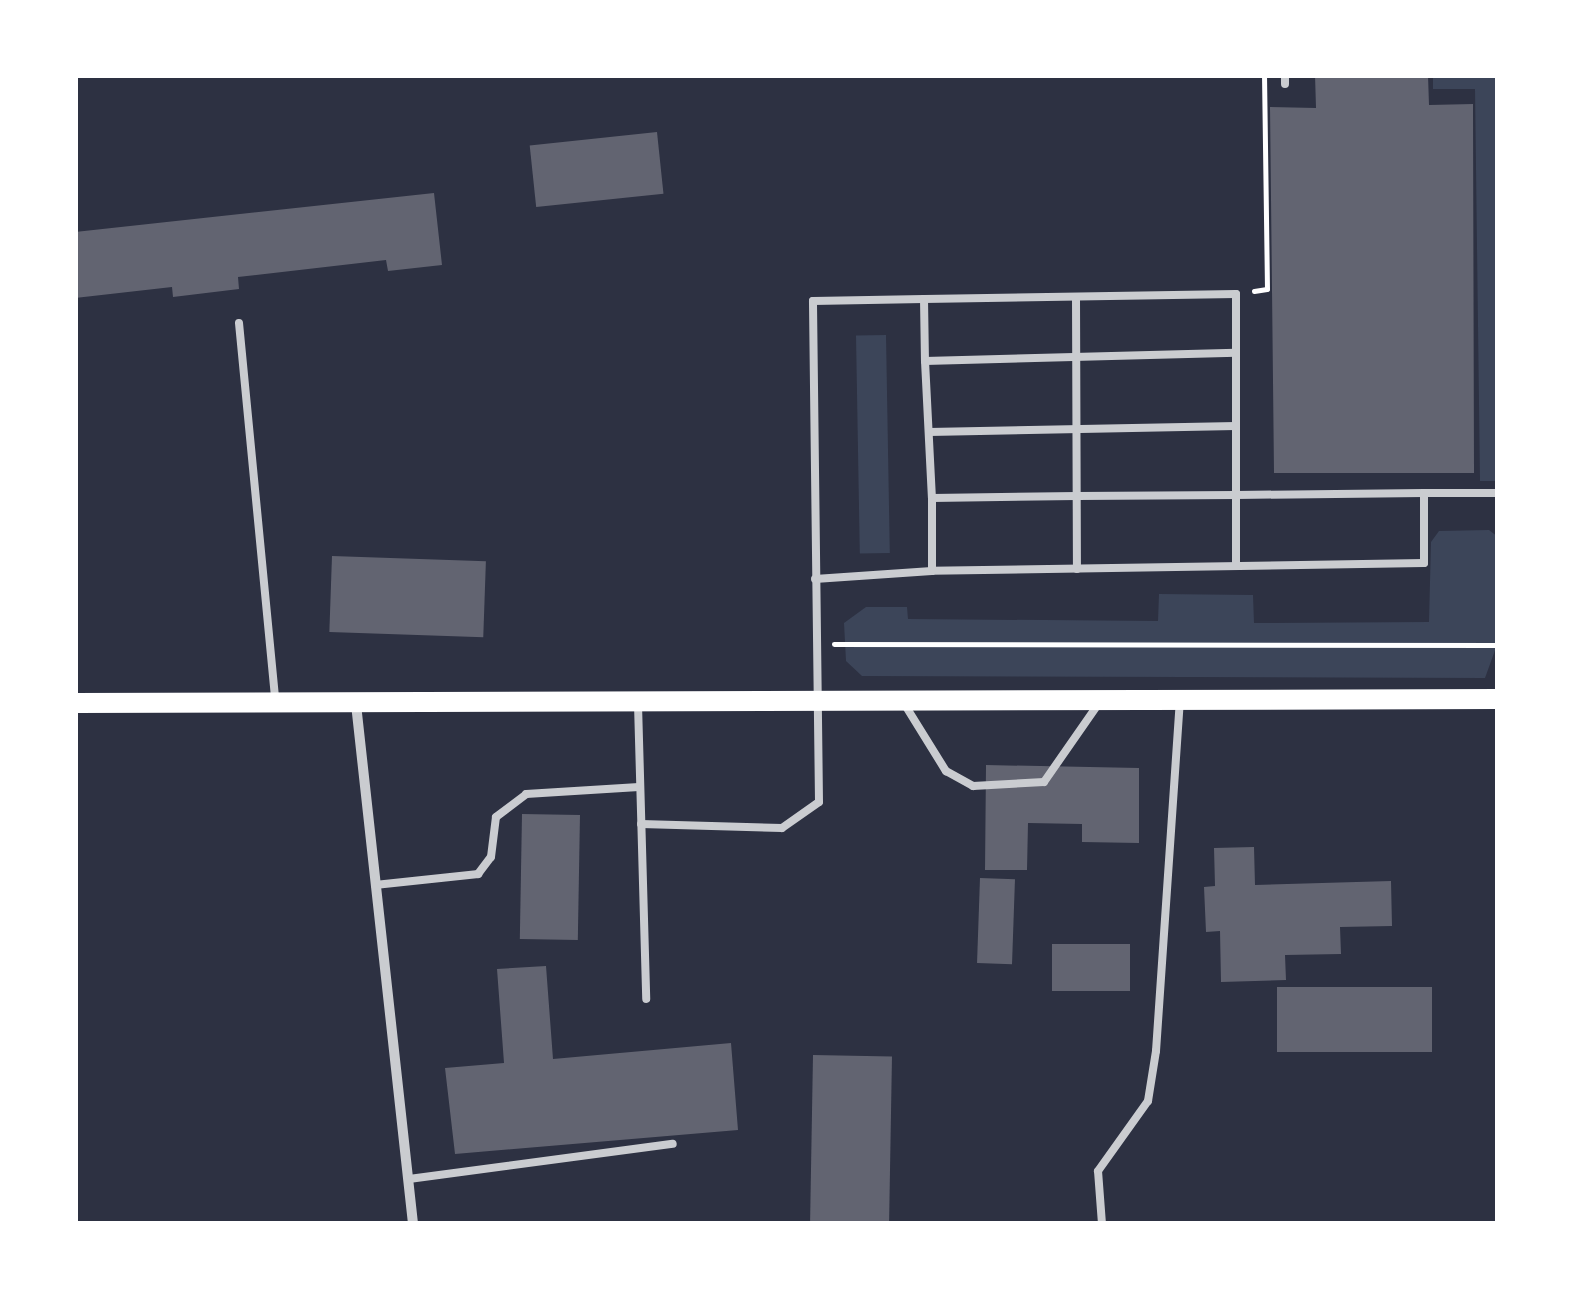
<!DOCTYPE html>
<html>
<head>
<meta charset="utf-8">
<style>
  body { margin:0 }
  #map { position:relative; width:1573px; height:1299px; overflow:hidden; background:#2d3142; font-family:Barlow,sans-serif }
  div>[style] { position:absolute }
  .green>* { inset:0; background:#3c4559; transform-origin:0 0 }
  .building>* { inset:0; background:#626471; transform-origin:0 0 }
  .path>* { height:5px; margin:-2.5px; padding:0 2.5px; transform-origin:2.5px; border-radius:2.5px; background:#fff }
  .service>* { height:8px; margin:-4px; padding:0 4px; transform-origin:4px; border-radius:4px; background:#caccd0 }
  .minor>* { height:10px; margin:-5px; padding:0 5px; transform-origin:5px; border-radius:5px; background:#caccd0 }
  .secondary>* { height:20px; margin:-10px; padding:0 10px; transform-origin:10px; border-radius:10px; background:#fff }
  span { translate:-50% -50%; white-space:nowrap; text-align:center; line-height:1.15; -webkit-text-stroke:8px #fff; paint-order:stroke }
  .frame { position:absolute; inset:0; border:78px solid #fff; pointer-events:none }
</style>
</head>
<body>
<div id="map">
  <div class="green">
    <i style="clip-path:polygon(1433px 75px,1498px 75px,1497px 481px,1480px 481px,1475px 89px,1433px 89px)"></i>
    <i style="left:886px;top:335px;width:218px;height:30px;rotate:89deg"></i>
    <i style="clip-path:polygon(1489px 530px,1498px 537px,1498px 642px,1485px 678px,862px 676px,846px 661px,844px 623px,866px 607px,907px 607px,908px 619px,1158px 621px,1159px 594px,1253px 595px,1254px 623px,1429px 622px,1431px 542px,1439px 531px)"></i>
  </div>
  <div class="building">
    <i style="clip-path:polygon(1315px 75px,1428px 75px,1429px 105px,1473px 104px,1474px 473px,1274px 473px,1270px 107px,1316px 108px)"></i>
    <i style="left:657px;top:132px;width:62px;height:128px;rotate:84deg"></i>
    <i style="clip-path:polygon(434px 193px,442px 265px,388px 271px,386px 260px,238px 277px,239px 289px,173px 297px,172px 287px,75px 298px,75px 232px)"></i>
    <i style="left:332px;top:556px;width:154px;height:76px;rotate:2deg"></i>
    <i style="clip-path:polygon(986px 765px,1139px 768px,1139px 843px,1082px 842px,1082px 824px,1028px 823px,1027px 870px,985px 870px)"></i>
    <i style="left:522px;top:814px;width:58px;height:125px;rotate:1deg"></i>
    <i style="clip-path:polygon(1254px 847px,1255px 885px,1391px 881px,1392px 926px,1340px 927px,1341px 954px,1285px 955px,1286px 980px,1221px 982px,1220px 931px,1206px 932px,1204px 887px,1215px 886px,1214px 848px)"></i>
    <i style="left:980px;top:878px;width:35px;height:85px;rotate:2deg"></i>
    <i style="left:1130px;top:944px;width:47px;height:78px;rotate:90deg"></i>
    <i style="clip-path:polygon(546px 966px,553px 1059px,731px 1043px,738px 1130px,455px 1154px,445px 1068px,504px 1063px,497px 969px)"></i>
    <i style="left:1432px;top:987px;width:65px;height:155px;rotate:90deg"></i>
    <i style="left:813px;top:1055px;width:79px;height:169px;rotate:1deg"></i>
  </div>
  <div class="path">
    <i style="left:1254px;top:291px;width:13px;rotate:-9deg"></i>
    <i style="left:1267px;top:289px;width:214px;rotate:-90.8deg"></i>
    <i style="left:834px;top:644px;width:664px;rotate:0.09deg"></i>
  </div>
  <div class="service">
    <i style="left:1285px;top:75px;width:9px;rotate:90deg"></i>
    <i style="left:1076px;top:297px;width:272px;rotate:89.8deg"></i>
    <i style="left:239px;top:323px;width:378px;rotate:84.5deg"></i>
    <i style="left:925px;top:361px;width:137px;rotate:87.1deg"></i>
    <i style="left:929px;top:432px;width:307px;rotate:-1.1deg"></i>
    <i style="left:1424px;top:493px;width:70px;rotate:90deg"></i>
    <i style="left:1424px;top:563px;width:492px;rotate:179.1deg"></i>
    <i style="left:932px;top:571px;width:73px;rotate:-90deg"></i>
    <i style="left:932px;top:498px;width:145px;rotate:-0.8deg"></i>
    <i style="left:1077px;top:496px;width:159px;rotate:-0.4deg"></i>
    <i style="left:1236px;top:495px;width:188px;rotate:-0.6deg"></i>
    <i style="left:1424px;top:493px;width:74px"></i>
    <i style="left:1236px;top:566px;width:272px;rotate:-90deg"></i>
    <i style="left:1236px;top:294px;width:312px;rotate:179.1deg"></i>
    <i style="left:924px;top:299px;width:62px;rotate:89.1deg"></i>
    <i style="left:925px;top:361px;width:311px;rotate:-1.5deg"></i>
    <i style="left:815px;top:579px;width:117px;rotate:-3.9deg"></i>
    <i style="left:638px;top:704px;width:295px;rotate:88.4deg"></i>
    <i style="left:905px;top:705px;width:78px;rotate:58.2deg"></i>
    <i style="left:946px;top:771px;width:31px;rotate:29deg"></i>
    <i style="left:973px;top:786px;width:71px;rotate:-3.2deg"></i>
    <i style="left:1044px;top:782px;width:96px;rotate:-55.2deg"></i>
    <i style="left:641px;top:824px;width:141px;rotate:1.6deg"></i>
    <i style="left:782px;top:828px;width:45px;rotate:-35.1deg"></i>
    <i style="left:819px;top:802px;width:501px;rotate:-90.69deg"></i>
    <i style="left:813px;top:301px;width:111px;rotate:-1deg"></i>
    <i style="left:375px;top:885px;width:104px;rotate:-6.1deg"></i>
    <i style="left:478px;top:874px;width:21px;rotate:-53deg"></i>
    <i style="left:491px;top:857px;width:40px;rotate:-82.9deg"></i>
    <i style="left:496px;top:817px;width:38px;rotate:-37deg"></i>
    <i style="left:526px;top:794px;width:113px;rotate:-3.5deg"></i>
    <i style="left:409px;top:1179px;width:266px;rotate:-7.6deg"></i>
    <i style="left:1102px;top:1224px;width:53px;rotate:-94.3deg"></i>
    <i style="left:1098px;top:1171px;width:86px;rotate:-54.5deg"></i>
    <i style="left:1148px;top:1101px;width:51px;rotate:-80.9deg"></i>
    <i style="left:1156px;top:1051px;width:350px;rotate:-86.1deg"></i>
  </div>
  <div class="minor">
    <i style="left:356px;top:704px;width:523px;rotate:83.74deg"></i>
  </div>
  <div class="secondary">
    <i style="left:75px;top:703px;width:1423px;rotate:-0.16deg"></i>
  </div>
  <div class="frame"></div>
</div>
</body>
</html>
